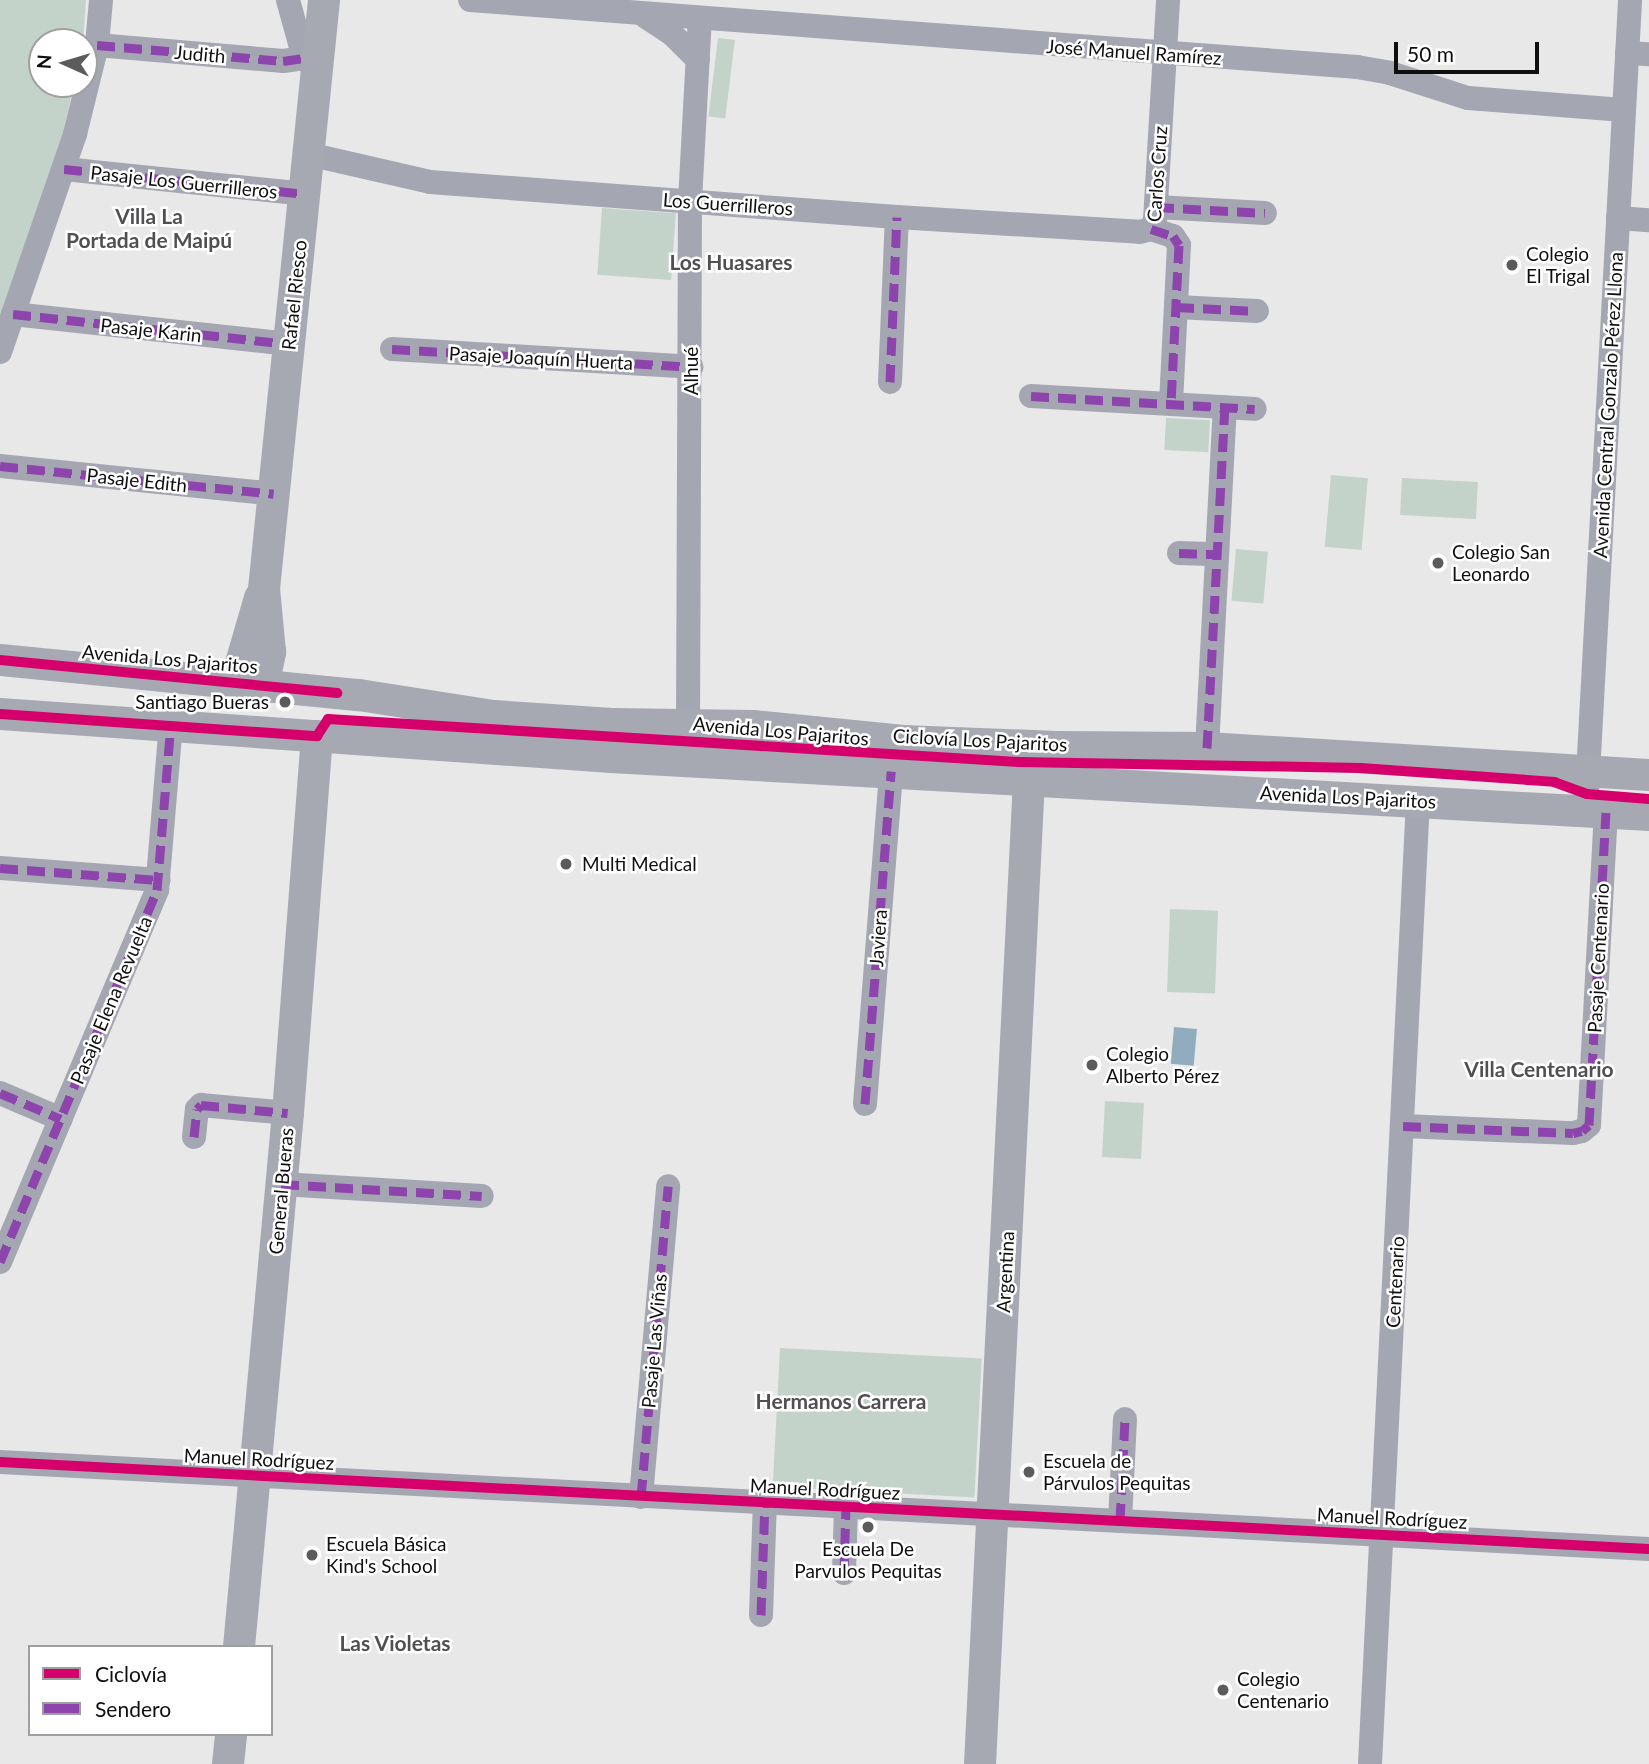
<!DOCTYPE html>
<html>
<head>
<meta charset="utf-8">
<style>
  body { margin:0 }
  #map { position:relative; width:1649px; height:1764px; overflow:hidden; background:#e8e8e8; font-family:Lato,sans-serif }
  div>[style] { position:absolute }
  .green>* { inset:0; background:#c3d3c9; transform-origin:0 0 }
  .water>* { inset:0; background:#90acbe; transform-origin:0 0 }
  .minor>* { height:24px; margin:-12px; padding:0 12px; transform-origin:12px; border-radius:12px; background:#a4a7b1 }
  .major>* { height:32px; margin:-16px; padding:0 16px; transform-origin:16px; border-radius:16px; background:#a7a9b2 }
  .quiet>* { height:9px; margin-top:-4.5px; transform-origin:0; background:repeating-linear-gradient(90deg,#8e44ad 0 18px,transparent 0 27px) }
  .cycleway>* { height:10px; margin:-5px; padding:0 5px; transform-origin:5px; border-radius:5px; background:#d6006c }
  .dots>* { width:19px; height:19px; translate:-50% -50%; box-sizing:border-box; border:4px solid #fff; border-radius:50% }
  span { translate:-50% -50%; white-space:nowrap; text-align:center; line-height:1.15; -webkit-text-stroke:5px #fff; paint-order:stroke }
  .street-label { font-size:19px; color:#100f10 }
  .poi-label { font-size:19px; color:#100f10 }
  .left { translate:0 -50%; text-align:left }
  .right { translate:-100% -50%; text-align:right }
  .neighbourhood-label { font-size:21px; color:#514f52; font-weight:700 }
  .legend { position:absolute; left:28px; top:1645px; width:245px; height:91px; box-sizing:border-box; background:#fff; border:2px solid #9f9f9f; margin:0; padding:9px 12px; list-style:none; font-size:21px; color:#100f10 }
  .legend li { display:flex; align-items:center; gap:14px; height:35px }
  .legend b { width:35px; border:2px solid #9f9f9f }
  .north { position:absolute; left:28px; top:28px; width:70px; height:70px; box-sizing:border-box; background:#fff; border:2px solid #9f9f9f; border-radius:50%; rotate:274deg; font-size:19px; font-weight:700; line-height:28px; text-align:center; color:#100f10 }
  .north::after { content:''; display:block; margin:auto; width:24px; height:32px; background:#5c5b5c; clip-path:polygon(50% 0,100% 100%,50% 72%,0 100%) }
  .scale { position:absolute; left:1394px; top:42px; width:145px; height:32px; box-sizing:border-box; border:4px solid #100f10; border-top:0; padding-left:9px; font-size:21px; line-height:24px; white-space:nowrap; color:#100f10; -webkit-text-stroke:5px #fff; paint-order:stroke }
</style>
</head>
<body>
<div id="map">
  <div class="green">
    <i style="clip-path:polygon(0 0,86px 0,83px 42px,42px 42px,42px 84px,74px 84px,63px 133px,0 318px)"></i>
    <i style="left:718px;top:38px;width:17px;height:79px;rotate:7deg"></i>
    <i style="left:602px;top:208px;width:74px;height:67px;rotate:4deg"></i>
    <i style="left:1166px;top:418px;width:44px;height:32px;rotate:3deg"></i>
    <i style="left:1331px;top:475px;width:37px;height:72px;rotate:5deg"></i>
    <i style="left:1402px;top:478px;width:76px;height:37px;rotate:3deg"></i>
    <i style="left:1236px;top:549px;width:32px;height:52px;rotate:5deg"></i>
    <i style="left:1170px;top:909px;width:48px;height:83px;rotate:2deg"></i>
    <i style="left:1105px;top:1101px;width:39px;height:56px;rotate:3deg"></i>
    <i style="left:780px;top:1348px;width:202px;height:139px;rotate:3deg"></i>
  </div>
  <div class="water">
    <i style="left:1174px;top:1027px;width:23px;height:37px;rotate:5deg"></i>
  </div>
  <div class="minor">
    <i style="left:288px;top:0;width:60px;rotate:74.6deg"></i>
    <i style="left:304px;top:58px;width:16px;rotate:45deg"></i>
    <i style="left:470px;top:0;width:890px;rotate:4.32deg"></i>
    <i style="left:1357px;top:67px;width:34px;rotate:10deg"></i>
    <i style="left:1390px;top:73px;width:82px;rotate:17.8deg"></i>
    <i style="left:1468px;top:98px;width:156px;rotate:4.4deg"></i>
    <i style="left:646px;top:17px;width:30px;rotate:33deg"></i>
    <i style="left:671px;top:33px;width:38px;rotate:45deg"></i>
    <i style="left:97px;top:45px;width:187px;rotate:4.9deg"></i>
    <i style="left:283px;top:61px;width:21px;rotate:-8deg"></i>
    <i style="left:1627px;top:53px;width:22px;rotate:3deg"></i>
    <i style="left:308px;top:154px;width:125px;rotate:12.9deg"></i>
    <i style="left:430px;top:182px;width:468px;rotate:4.3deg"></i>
    <i style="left:897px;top:217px;width:243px;rotate:3.5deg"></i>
    <i style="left:1140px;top:232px;width:11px;rotate:-15deg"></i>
    <i style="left:64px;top:169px;width:241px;rotate:5.9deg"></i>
    <i style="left:1156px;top:207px;width:109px;rotate:3.2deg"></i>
    <i style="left:1618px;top:218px;width:31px;rotate:4deg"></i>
    <i style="left:1151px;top:229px;width:10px;rotate:-66deg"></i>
    <i style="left:1155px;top:220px;width:220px;rotate:-86.6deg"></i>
    <i style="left:1151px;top:229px;width:23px;rotate:18deg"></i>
    <i style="left:1173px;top:236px;width:11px;rotate:56deg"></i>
    <i style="left:1179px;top:245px;width:159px;rotate:92.9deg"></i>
    <i style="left:1176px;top:307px;width:81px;rotate:2.8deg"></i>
    <i style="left:13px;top:314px;width:278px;rotate:6.2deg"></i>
    <i style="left:392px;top:349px;width:300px;rotate:3.4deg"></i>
    <i style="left:0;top:352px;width:231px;rotate:-71deg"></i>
    <i style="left:75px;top:134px;width:92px;rotate:-76.1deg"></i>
    <i style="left:97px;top:45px;width:45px;rotate:-84.9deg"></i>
    <i style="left:890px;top:382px;width:165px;rotate:-87.6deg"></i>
    <i style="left:1031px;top:396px;width:224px;rotate:3.3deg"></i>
    <i style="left:0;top:466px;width:275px;rotate:5.8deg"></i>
    <i style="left:1179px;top:553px;width:38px;rotate:2deg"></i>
    <i style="left:688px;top:723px;width:522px;rotate:-89.78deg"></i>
    <i style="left:690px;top:201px;width:182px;rotate:-86.9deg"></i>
    <i style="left:1207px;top:748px;width:341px;rotate:-87deg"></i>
    <i style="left:1586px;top:811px;width:812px;rotate:-86.89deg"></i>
    <i style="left:0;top:868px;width:159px;rotate:4.3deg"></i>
    <i style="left:0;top:1093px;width:66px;rotate:23.1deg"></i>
    <i style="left:865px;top:1104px;width:334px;rotate:-85.5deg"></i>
    <i style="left:1403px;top:1126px;width:170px;rotate:2.4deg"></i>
    <i style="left:1573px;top:1133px;width:9px;rotate:-13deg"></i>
    <i style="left:1582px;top:1131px;width:9px;rotate:-41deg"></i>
    <i style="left:1589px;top:1125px;width:313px;rotate:-86.9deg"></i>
    <i style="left:194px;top:1137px;width:28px;rotate:-84deg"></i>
    <i style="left:197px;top:1109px;width:6px;rotate:-45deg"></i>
    <i style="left:201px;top:1105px;width:87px;rotate:5.3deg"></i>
    <i style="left:281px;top:1184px;width:201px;rotate:3.4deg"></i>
    <i style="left:0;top:1262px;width:404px;rotate:-67.1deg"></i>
    <i style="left:157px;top:890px;width:166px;rotate:-85.2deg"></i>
    <i style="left:0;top:1462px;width:1651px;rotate:3.02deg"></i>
    <i style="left:641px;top:1497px;width:312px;rotate:-85deg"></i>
    <i style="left:1120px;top:1521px;width:102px;rotate:-87.2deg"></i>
    <i style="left:844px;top:1573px;width:66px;rotate:-88.3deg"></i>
    <i style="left:761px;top:1615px;width:112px;rotate:-88deg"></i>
    <i style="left:1370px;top:1764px;width:964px;rotate:-87.15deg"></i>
  </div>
  <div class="major">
    <i style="left:0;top:660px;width:361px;rotate:5.6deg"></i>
    <i style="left:359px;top:695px;width:136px;rotate:8.9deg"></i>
    <i style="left:493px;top:716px;width:119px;rotate:3.8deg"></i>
    <i style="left:612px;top:724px;width:141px;rotate:0.8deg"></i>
    <i style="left:753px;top:726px;width:151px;rotate:5.7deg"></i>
    <i style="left:903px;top:741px;width:153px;rotate:2.2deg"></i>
    <i style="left:1056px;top:747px;width:151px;rotate:0.4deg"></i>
    <i style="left:1207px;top:748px;width:443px;rotate:3.5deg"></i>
    <i style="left:235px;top:684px;width:90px;rotate:-73.8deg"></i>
    <i style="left:263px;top:686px;width:35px;rotate:-78deg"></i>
    <i style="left:270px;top:652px;width:63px;rotate:-95.4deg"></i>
    <i style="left:264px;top:589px;width:592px;rotate:-84.18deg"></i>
    <i style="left:0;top:714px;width:613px;rotate:4.03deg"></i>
    <i style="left:611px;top:757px;width:1040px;rotate:3.2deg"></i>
    <i style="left:239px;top:1647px;width:536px;rotate:-84.76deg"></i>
    <i style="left:288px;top:1113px;width:378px;rotate:-85.6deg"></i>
    <i style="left:228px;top:1764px;width:30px;rotate:-84deg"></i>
    <i style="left:980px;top:1764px;width:986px;rotate:-87.15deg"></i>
    <i style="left:1029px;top:779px;width:20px;rotate:-117deg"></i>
  </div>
  <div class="quiet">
    <i style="left:97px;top:45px;width:187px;rotate:4.9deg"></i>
    <i style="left:283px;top:61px;width:21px;rotate:-8deg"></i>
    <i style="left:64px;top:169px;width:241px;rotate:5.9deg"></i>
    <i style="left:1156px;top:207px;width:109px;rotate:3.2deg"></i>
    <i style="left:1151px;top:229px;width:23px;rotate:18deg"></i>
    <i style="left:1173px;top:236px;width:11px;rotate:56deg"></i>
    <i style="left:1179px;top:245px;width:159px;rotate:92.9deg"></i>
    <i style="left:1176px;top:307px;width:81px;rotate:2.8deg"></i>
    <i style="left:13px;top:314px;width:278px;rotate:6.2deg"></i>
    <i style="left:392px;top:349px;width:300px;rotate:3.4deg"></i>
    <i style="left:890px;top:382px;width:165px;rotate:-87.6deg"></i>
    <i style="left:1031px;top:396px;width:224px;rotate:3.3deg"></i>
    <i style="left:0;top:466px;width:275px;rotate:5.8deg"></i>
    <i style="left:1179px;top:553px;width:38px;rotate:2deg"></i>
    <i style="left:1207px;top:748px;width:341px;rotate:-87deg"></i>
    <i style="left:0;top:868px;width:159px;rotate:4.3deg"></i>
    <i style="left:0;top:1093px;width:66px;rotate:23.1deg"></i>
    <i style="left:865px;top:1104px;width:334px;rotate:-85.5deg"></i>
    <i style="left:1403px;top:1126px;width:170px;rotate:2.4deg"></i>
    <i style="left:1573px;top:1133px;width:9px;rotate:-13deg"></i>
    <i style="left:1582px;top:1131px;width:9px;rotate:-41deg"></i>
    <i style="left:1589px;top:1125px;width:313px;rotate:-86.9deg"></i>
    <i style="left:194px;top:1137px;width:28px;rotate:-84deg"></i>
    <i style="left:197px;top:1109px;width:6px;rotate:-45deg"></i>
    <i style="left:201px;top:1105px;width:87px;rotate:5.3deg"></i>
    <i style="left:281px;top:1184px;width:201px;rotate:3.4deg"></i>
    <i style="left:0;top:1262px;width:404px;rotate:-67.1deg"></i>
    <i style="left:157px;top:890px;width:166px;rotate:-85.2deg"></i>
    <i style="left:641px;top:1497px;width:312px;rotate:-85deg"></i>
    <i style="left:1120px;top:1521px;width:102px;rotate:-87.2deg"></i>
    <i style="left:844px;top:1573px;width:66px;rotate:-88.3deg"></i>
    <i style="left:761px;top:1615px;width:112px;rotate:-88deg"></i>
  </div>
  <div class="cycleway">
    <i style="left:0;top:660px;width:339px;rotate:5.6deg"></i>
    <i style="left:0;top:714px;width:318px;rotate:4deg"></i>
    <i style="left:317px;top:736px;width:20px;rotate:-57deg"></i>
    <i style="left:328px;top:719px;width:693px;rotate:3.56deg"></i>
    <i style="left:1020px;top:762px;width:341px;rotate:1deg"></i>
    <i style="left:1361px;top:768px;width:194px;rotate:4.1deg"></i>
    <i style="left:1554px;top:782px;width:35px;rotate:20deg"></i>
    <i style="left:1587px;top:794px;width:62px;rotate:4.6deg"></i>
    <i style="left:0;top:1462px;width:1651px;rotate:3.02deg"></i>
  </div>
  <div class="dots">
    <i style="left:1512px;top:265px;background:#5c5b5c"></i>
    <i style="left:1438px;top:563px;background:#5c5b5c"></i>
    <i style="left:285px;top:702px;background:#5c5b5c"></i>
    <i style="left:566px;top:864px;background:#5c5b5c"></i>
    <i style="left:1092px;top:1065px;background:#5c5b5c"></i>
    <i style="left:1029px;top:1472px;background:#5c5b5c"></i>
    <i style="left:868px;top:1527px;background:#5c5b5c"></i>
    <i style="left:312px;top:1555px;background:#5c5b5c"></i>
    <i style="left:1223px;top:1690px;background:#5c5b5c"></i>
  </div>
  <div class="street-label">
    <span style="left:1134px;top:52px;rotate:4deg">José Manuel Ramírez</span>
    <span style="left:200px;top:54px;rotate:5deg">Judith</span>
    <span style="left:1157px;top:174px;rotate:-86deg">Carlos Cruz</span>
    <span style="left:184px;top:182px;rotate:6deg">Pasaje Los Guerrilleros</span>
    <span style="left:728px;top:204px;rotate:4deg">Los Guerrilleros</span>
    <span style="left:294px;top:295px;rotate:-84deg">Rafael Riesco</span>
    <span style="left:151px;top:330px;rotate:6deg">Pasaje Karin</span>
    <span style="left:541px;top:358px;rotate:3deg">Pasaje Joaquín Huerta</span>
    <span style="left:691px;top:371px;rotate:-90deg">Alhué</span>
    <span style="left:1608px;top:405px;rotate:-87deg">Avenida Central Gonzalo Pérez Llona</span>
    <span style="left:137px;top:480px;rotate:6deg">Pasaje Edith</span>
    <span style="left:170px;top:659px;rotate:5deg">Avenida Los Pajaritos</span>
    <span style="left:781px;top:731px;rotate:5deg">Avenida Los Pajaritos</span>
    <span style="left:980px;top:740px;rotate:3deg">Ciclovía Los Pajaritos</span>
    <span style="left:1348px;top:797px;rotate:3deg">Avenida Los Pajaritos</span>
    <span style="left:878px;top:938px;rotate:-86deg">Javiera</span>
    <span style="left:1598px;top:958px;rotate:-87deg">Pasaje Centenario</span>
    <span style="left:111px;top:1000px;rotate:-67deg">Pasaje Elena Revuelta</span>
    <span style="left:281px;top:1191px;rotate:-85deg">General Bueras</span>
    <span style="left:1005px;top:1272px;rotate:-87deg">Argentina</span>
    <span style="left:1395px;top:1282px;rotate:-87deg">Centenario</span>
    <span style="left:654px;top:1341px;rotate:-85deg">Pasaje Las Viñas</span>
    <span style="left:259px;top:1459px;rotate:3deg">Manuel Rodríguez</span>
    <span style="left:825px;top:1489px;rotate:3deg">Manuel Rodríguez</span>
    <span style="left:1392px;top:1518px;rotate:3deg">Manuel Rodríguez</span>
  </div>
  <div class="poi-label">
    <span class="left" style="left:1526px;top:265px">Colegio<br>El Trigal</span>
    <span class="left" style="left:1452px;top:563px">Colegio San<br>Leonardo</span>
    <span class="right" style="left:269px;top:702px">Santiago Bueras</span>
    <span class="left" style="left:582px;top:864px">Multi Medical</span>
    <span class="left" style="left:1106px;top:1065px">Colegio<br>Alberto Pérez</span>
    <span class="left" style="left:1043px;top:1472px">Escuela de<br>Párvulos Pequitas</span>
    <span class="left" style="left:326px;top:1555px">Escuela Básica<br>Kind's School</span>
    <span style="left:868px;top:1560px">Escuela De<br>Parvulos Pequitas</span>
    <span class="left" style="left:1237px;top:1690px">Colegio<br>Centenario</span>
  </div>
  <div class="neighbourhood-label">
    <span style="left:149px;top:228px">Villa La<br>Portada de Maipú</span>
    <span style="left:731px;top:262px">Los Huasares</span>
    <span style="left:1539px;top:1069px">Villa Centenario</span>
    <span style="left:841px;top:1401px">Hermanos Carrera</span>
    <span style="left:395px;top:1643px">Las Violetas</span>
  </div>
  <ul class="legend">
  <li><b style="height:9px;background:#d6006c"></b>Ciclovía</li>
  <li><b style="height:9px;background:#8e44ad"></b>Sendero</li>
  </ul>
  <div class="north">N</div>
  <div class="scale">50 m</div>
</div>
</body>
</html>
